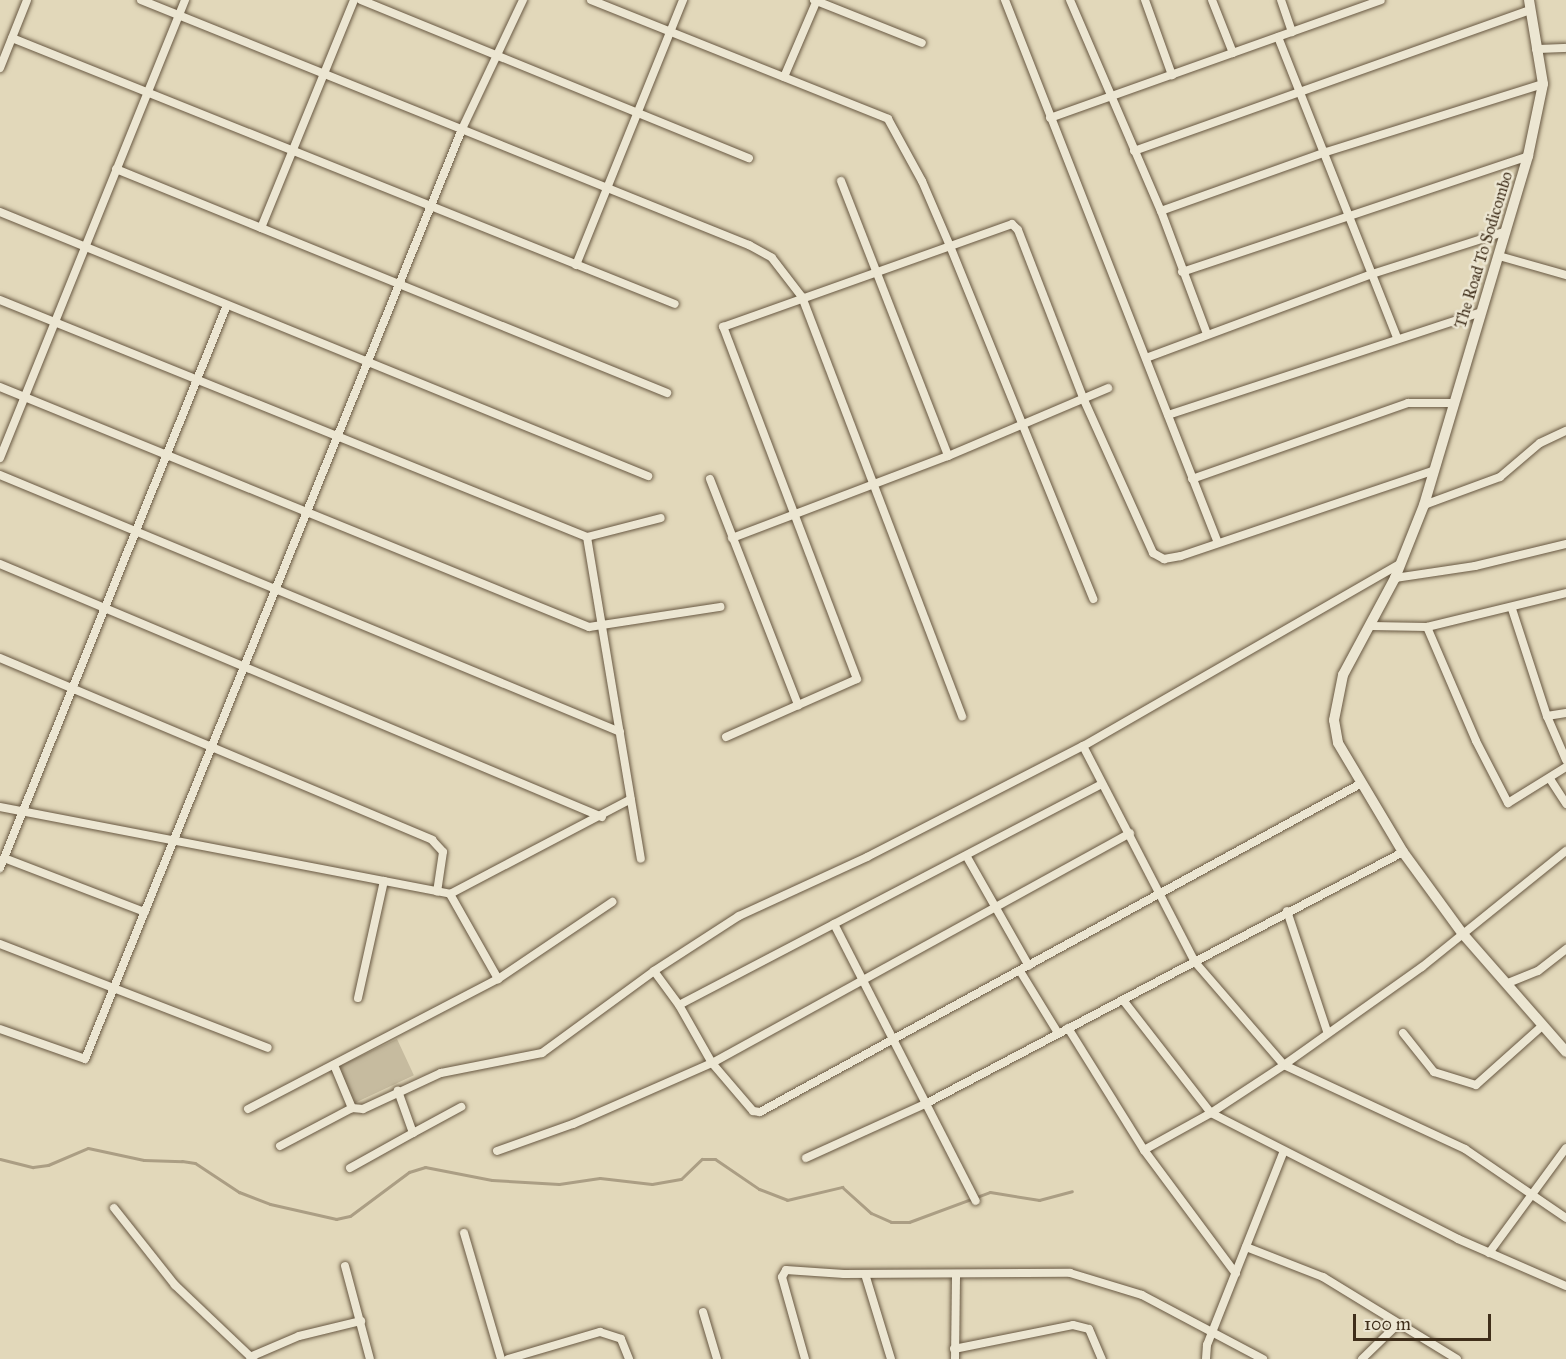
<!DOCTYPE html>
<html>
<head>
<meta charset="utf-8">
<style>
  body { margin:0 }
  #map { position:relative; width:1566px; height:1359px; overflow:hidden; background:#e2d8ba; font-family:"IM FELL Great Primer",serif }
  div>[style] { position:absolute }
  .green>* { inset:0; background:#c6bb9f; transform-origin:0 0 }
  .stream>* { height:3px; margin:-1.5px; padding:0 1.5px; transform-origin:1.5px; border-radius:1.5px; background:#ab9e84 }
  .roads { filter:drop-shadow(0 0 2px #685842) drop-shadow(0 0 2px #685842) }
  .street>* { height:8px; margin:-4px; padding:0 4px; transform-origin:4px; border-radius:4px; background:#ece6d2 }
  .secondary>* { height:10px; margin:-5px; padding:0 5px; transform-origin:5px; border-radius:5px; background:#ece6d2 }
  span { translate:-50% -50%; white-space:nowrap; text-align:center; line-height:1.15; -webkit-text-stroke:5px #ece6d2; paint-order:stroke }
  .street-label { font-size:16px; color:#3f2e1a }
  .scale { position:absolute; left:1353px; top:1314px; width:138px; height:27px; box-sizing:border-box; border:3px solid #3f2e1a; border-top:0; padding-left:8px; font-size:18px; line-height:21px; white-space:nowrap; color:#3f2e1a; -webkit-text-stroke:4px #ece6d2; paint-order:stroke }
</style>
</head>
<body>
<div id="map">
  <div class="green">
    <i style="left:397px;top:1039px;width:40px;height:66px;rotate:65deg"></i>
  </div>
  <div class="stream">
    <i style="left:0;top:1159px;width:34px;rotate:14deg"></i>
    <i style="left:33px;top:1167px;width:15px;rotate:-8deg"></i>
    <i style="left:48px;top:1165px;width:43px;rotate:-23deg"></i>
    <i style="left:88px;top:1148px;width:57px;rotate:12.1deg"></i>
    <i style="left:144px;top:1160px;width:38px;rotate:2deg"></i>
    <i style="left:182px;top:1161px;width:13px;rotate:9deg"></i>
    <i style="left:195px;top:1163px;width:53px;rotate:33.4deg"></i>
    <i style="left:239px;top:1192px;width:33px;rotate:21deg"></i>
    <i style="left:270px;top:1204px;width:68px;rotate:12.8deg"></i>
    <i style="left:336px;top:1219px;width:14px;rotate:-12deg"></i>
    <i style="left:350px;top:1216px;width:74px;rotate:-36.7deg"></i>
    <i style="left:409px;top:1172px;width:17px;rotate:-17deg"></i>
    <i style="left:425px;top:1167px;width:68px;rotate:11deg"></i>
    <i style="left:492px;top:1180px;width:67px;rotate:3.4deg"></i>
    <i style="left:559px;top:1184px;width:41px;rotate:-8.3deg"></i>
    <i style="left:600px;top:1178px;width:52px;rotate:6.6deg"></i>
    <i style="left:652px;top:1184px;width:29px;rotate:-10deg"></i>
    <i style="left:681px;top:1179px;width:29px;rotate:-44deg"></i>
    <i style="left:702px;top:1159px;width:13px"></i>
    <i style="left:715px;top:1159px;width:53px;rotate:34.3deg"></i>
    <i style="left:759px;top:1189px;width:30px;rotate:21deg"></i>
    <i style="left:787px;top:1200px;width:57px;rotate:-13.3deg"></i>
    <i style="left:842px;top:1187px;width:39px;rotate:42deg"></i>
    <i style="left:871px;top:1213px;width:22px;rotate:24deg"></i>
    <i style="left:891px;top:1222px;width:18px"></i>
    <i style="left:909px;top:1222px;width:86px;rotate:-20.3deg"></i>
    <i style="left:990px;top:1192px;width:50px;rotate:9.3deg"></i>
    <i style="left:1039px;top:1200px;width:34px;rotate:-15deg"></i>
  </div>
  <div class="roads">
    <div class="street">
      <i style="left:141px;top:0;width:656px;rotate:21.95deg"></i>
      <i style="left:749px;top:245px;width:26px;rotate:29deg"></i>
      <i style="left:772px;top:258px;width:49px;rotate:52.4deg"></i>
      <i style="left:802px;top:297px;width:449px;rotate:69.1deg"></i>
      <i style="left:361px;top:0;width:419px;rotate:22.2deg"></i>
      <i style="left:591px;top:0;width:320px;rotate:21.8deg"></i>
      <i style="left:888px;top:119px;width:71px;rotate:61.3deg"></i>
      <i style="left:922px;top:181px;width:71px;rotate:66.7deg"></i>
      <i style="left:950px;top:246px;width:381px;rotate:67.9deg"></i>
      <i style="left:814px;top:0;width:116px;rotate:21.7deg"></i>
      <i style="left:1005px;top:0;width:583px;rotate:68.58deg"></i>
      <i style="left:1070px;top:0;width:230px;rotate:66.7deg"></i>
      <i style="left:1161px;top:211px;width:131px;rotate:69.5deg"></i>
      <i style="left:1145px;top:0;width:80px;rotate:70.2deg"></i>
      <i style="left:1212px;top:0;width:57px;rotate:68.4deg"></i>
      <i style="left:1281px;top:0;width:34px;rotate:71deg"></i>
      <i style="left:1278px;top:37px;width:323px;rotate:68.4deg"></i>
      <i style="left:12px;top:38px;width:714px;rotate:21.86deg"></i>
      <i style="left:1536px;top:49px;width:30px;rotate:-2deg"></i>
      <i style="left:0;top:68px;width:73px;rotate:-68.3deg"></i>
      <i style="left:784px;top:77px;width:84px;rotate:-66.8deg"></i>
      <i style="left:1050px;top:118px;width:351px;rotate:-19.6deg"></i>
      <i style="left:1134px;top:151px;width:420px;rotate:-19.6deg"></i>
      <i style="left:116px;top:169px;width:595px;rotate:22.12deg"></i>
      <i style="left:841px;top:181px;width:295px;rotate:68.7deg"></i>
      <i style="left:1161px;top:211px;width:175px;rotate:-19.7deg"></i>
      <i style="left:1326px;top:152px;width:227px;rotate:-17.4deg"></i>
      <i style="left:0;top:212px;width:700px;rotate:22.17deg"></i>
      <i style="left:261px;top:228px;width:246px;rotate:-67.8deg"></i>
      <i style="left:1499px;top:256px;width:70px;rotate:15.8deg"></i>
      <i style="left:576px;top:265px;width:286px;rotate:-68deg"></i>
      <i style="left:1182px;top:272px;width:365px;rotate:-18.5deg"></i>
      <i style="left:0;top:300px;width:633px;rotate:21.99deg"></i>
      <i style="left:587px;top:537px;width:76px;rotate:-14.4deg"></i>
      <i style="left:1146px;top:358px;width:241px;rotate:-20.4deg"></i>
      <i style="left:1372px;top:274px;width:139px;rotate:-17.7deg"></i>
      <i style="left:0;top:387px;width:636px;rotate:22.17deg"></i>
      <i style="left:589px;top:627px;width:133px;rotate:-8.7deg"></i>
      <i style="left:1168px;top:415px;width:330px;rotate:-18.2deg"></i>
      <i style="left:0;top:458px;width:494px;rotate:-68deg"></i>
      <i style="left:0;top:475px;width:671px;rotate:22.51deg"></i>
      <i style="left:710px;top:479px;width:243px;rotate:68.7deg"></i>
      <i style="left:1192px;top:479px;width:229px;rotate:-19.4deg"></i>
      <i style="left:1408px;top:403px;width:44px"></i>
      <i style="left:1424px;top:505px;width:81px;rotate:-20.2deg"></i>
      <i style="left:1500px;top:477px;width:52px;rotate:-40.4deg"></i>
      <i style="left:1540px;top:443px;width:29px;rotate:-25deg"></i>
      <i style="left:587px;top:537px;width:326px;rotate:80.5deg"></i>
      <i style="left:732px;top:538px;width:231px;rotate:-20.8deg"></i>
      <i style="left:948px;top:456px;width:174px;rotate:-23deg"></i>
      <i style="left:0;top:564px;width:653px;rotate:22.8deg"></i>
      <i style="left:1398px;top:565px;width:363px;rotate:150.1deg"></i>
      <i style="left:1083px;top:746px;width:243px;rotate:62.6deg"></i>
      <i style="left:1195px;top:962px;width:136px;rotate:49.2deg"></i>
      <i style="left:1284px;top:1065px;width:200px;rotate:24.9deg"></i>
      <i style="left:1465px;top:1149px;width:122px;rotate:34.3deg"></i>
      <i style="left:1395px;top:578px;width:81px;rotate:-8.5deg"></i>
      <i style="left:1475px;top:566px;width:94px;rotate:-13.6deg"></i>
      <i style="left:1512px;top:609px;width:113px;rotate:71.9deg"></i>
      <i style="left:1547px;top:716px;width:48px;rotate:66.6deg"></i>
      <i style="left:1371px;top:626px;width:56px;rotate:1deg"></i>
      <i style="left:1427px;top:627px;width:143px;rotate:-13.7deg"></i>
      <i style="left:1427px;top:627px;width:124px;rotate:66.7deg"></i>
      <i style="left:1476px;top:741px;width:70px;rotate:62.7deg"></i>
      <i style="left:1508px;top:803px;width:68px;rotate:-31.8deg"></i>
      <i style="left:0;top:658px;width:469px;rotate:22.8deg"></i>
      <i style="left:432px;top:840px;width:16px;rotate:47deg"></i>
      <i style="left:443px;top:852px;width:40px;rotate:98.5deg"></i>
      <i style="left:1547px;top:716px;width:19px;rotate:-9deg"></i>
      <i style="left:726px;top:737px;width:143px;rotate:-23.9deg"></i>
      <i style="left:857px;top:679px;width:377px;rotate:-110.8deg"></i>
      <i style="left:723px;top:327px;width:307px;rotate:-19.6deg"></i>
      <i style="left:1012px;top:224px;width:8px;rotate:45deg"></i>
      <i style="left:1018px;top:230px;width:182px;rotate:68.8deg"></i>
      <i style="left:1084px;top:400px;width:168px;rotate:65.7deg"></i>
      <i style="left:1153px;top:553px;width:13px;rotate:29deg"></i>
      <i style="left:1164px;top:559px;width:17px;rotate:-10deg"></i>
      <i style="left:1181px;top:556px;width:265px;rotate:-18.7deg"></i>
      <i style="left:1550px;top:779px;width:30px;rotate:57deg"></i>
      <i style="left:0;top:807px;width:458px;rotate:10.9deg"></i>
      <i style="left:450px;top:894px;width:204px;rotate:-27.7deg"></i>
      <i style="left:967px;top:857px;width:125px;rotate:60.4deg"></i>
      <i style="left:4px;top:858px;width:151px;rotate:21deg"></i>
      <i style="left:0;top:868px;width:607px;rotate:-68.04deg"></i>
      <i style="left:450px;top:894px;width:98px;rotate:60.5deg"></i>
      <i style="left:1287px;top:911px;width:126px;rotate:71.6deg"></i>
      <i style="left:834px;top:924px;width:311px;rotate:62.9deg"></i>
      <i style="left:0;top:944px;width:287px;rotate:21.2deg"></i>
      <i style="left:654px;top:971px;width:101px;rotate:-32.9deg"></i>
      <i style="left:739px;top:916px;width:141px;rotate:-24.7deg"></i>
      <i style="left:867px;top:857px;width:243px;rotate:-27.2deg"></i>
      <i style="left:1020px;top:971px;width:73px;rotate:58.5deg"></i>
      <i style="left:1508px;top:983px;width:32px;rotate:-22deg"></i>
      <i style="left:1538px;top:971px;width:36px;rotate:-38deg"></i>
      <i style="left:358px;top:998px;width:120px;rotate:-77.5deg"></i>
      <i style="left:1123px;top:1000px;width:143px;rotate:52.1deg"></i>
      <i style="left:1211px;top:1113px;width:277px;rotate:27deg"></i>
      <i style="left:1458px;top:1239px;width:118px;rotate:23.5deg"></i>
      <i style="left:679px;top:1005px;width:475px;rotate:-27.6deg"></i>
      <i style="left:1068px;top:1028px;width:144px;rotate:58.1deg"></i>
      <i style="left:1144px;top:1150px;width:154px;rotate:53.4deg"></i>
      <i style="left:0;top:1029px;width:90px;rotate:19.4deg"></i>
      <i style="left:85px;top:1059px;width:1004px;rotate:-67.93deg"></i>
      <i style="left:462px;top:129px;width:143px;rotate:-64.7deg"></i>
      <i style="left:1403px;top:1033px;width:50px;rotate:51.5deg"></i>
      <i style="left:1434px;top:1072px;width:44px;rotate:17.2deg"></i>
      <i style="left:1476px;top:1085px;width:89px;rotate:-41.8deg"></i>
      <i style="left:334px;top:1065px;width:47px;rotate:67.3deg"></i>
      <i style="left:352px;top:1108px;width:11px;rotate:5deg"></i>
      <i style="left:363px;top:1109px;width:86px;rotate:-24.8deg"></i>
      <i style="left:441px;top:1073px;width:103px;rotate:-11.2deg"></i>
      <i style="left:542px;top:1053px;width:139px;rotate:-36.2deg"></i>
      <i style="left:654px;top:971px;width:42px;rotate:53.7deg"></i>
      <i style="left:679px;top:1005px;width:67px;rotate:60.4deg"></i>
      <i style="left:712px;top:1063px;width:477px;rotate:-28.8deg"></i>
      <i style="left:248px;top:1109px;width:282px;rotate:-27.5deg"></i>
      <i style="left:498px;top:979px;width:138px;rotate:-34deg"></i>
      <i style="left:413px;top:1133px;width:55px;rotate:-28.4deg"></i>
      <i style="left:280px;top:1146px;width:81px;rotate:-27.8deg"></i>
      <i style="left:1144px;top:1150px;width:77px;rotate:-28.9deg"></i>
      <i style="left:1211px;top:1113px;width:87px;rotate:-33.3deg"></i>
      <i style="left:1284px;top:1065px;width:169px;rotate:-35.4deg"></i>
      <i style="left:1422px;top:967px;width:185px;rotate:-38.9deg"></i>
      <i style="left:497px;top:1151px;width:81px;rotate:-19.6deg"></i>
      <i style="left:573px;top:1124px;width:152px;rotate:-23.7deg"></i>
      <i style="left:712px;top:1063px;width:63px;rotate:49.5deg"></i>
      <i style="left:753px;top:1111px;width:7px;rotate:8deg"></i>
      <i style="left:760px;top:1112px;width:686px;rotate:-28.66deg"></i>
      <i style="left:806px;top:1158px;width:133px;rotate:-24.4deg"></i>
      <i style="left:927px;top:1103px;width:538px;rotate:-27.8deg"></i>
      <i style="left:350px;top:1168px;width:72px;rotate:-29.1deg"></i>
      <i style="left:413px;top:1133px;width:45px;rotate:-109.7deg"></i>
      <i style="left:114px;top:1208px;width:98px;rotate:51.6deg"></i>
      <i style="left:175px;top:1285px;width:108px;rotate:43.5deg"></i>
      <i style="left:464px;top:1233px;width:131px;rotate:73.6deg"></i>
      <i style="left:1246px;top:1247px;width:83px;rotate:21.3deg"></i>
      <i style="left:1323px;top:1277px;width:157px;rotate:31.5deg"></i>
      <i style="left:1489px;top:1253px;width:130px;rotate:-53.7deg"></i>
      <i style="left:345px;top:1266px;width:96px;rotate:75deg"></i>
      <i style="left:865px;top:1274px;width:89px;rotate:73deg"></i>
      <i style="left:703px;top:1312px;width:49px;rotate:73.4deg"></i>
      <i style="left:954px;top:1349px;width:121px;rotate:-11.4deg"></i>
      <i style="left:1073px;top:1325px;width:16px;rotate:14deg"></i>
      <i style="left:1089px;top:1329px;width:33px;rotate:67deg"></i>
      <i style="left:250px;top:1357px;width:53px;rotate:-23.2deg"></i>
      <i style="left:299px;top:1336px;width:64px;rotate:-13.6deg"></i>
      <i style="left:508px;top:1359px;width:96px;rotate:-16.4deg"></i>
      <i style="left:600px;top:1332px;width:22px;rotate:18deg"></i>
      <i style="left:621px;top:1339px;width:22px;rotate:68deg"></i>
      <i style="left:805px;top:1359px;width:85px;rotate:-105.7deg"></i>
      <i style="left:782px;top:1277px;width:8px;rotate:-60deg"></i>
      <i style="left:786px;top:1270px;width:58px;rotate:3.9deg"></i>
      <i style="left:844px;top:1274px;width:226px;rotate:-0.3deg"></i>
      <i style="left:1070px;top:1273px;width:75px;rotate:17deg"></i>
      <i style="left:1142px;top:1295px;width:137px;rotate:27.9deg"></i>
      <i style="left:955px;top:1359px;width:85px;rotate:-89.3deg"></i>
      <i style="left:1206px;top:1359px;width:14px;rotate:-86deg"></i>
      <i style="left:1207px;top:1345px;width:206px;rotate:-68.4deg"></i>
      <i style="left:1362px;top:1359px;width:50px;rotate:-44.2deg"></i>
    </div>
    <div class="secondary">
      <i style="left:1529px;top:0;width:85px;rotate:80.5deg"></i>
      <i style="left:1543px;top:84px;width:74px;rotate:101.8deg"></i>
      <i style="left:1528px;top:156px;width:364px;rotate:106.6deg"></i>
      <i style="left:1424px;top:505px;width:79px;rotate:111.7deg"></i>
      <i style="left:1395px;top:578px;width:110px;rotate:118.2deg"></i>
      <i style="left:1343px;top:675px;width:46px;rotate:101.3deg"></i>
      <i style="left:1334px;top:720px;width:23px;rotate:80deg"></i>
      <i style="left:1338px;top:743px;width:127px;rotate:59.2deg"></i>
      <i style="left:1403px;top:852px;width:100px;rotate:53.9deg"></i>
      <i style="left:1462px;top:933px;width:158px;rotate:48.8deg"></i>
    </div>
  </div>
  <div class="street-label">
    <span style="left:1484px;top:250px;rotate:-73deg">The Road To Sodicombo</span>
  </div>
  <div class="scale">100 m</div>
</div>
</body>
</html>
